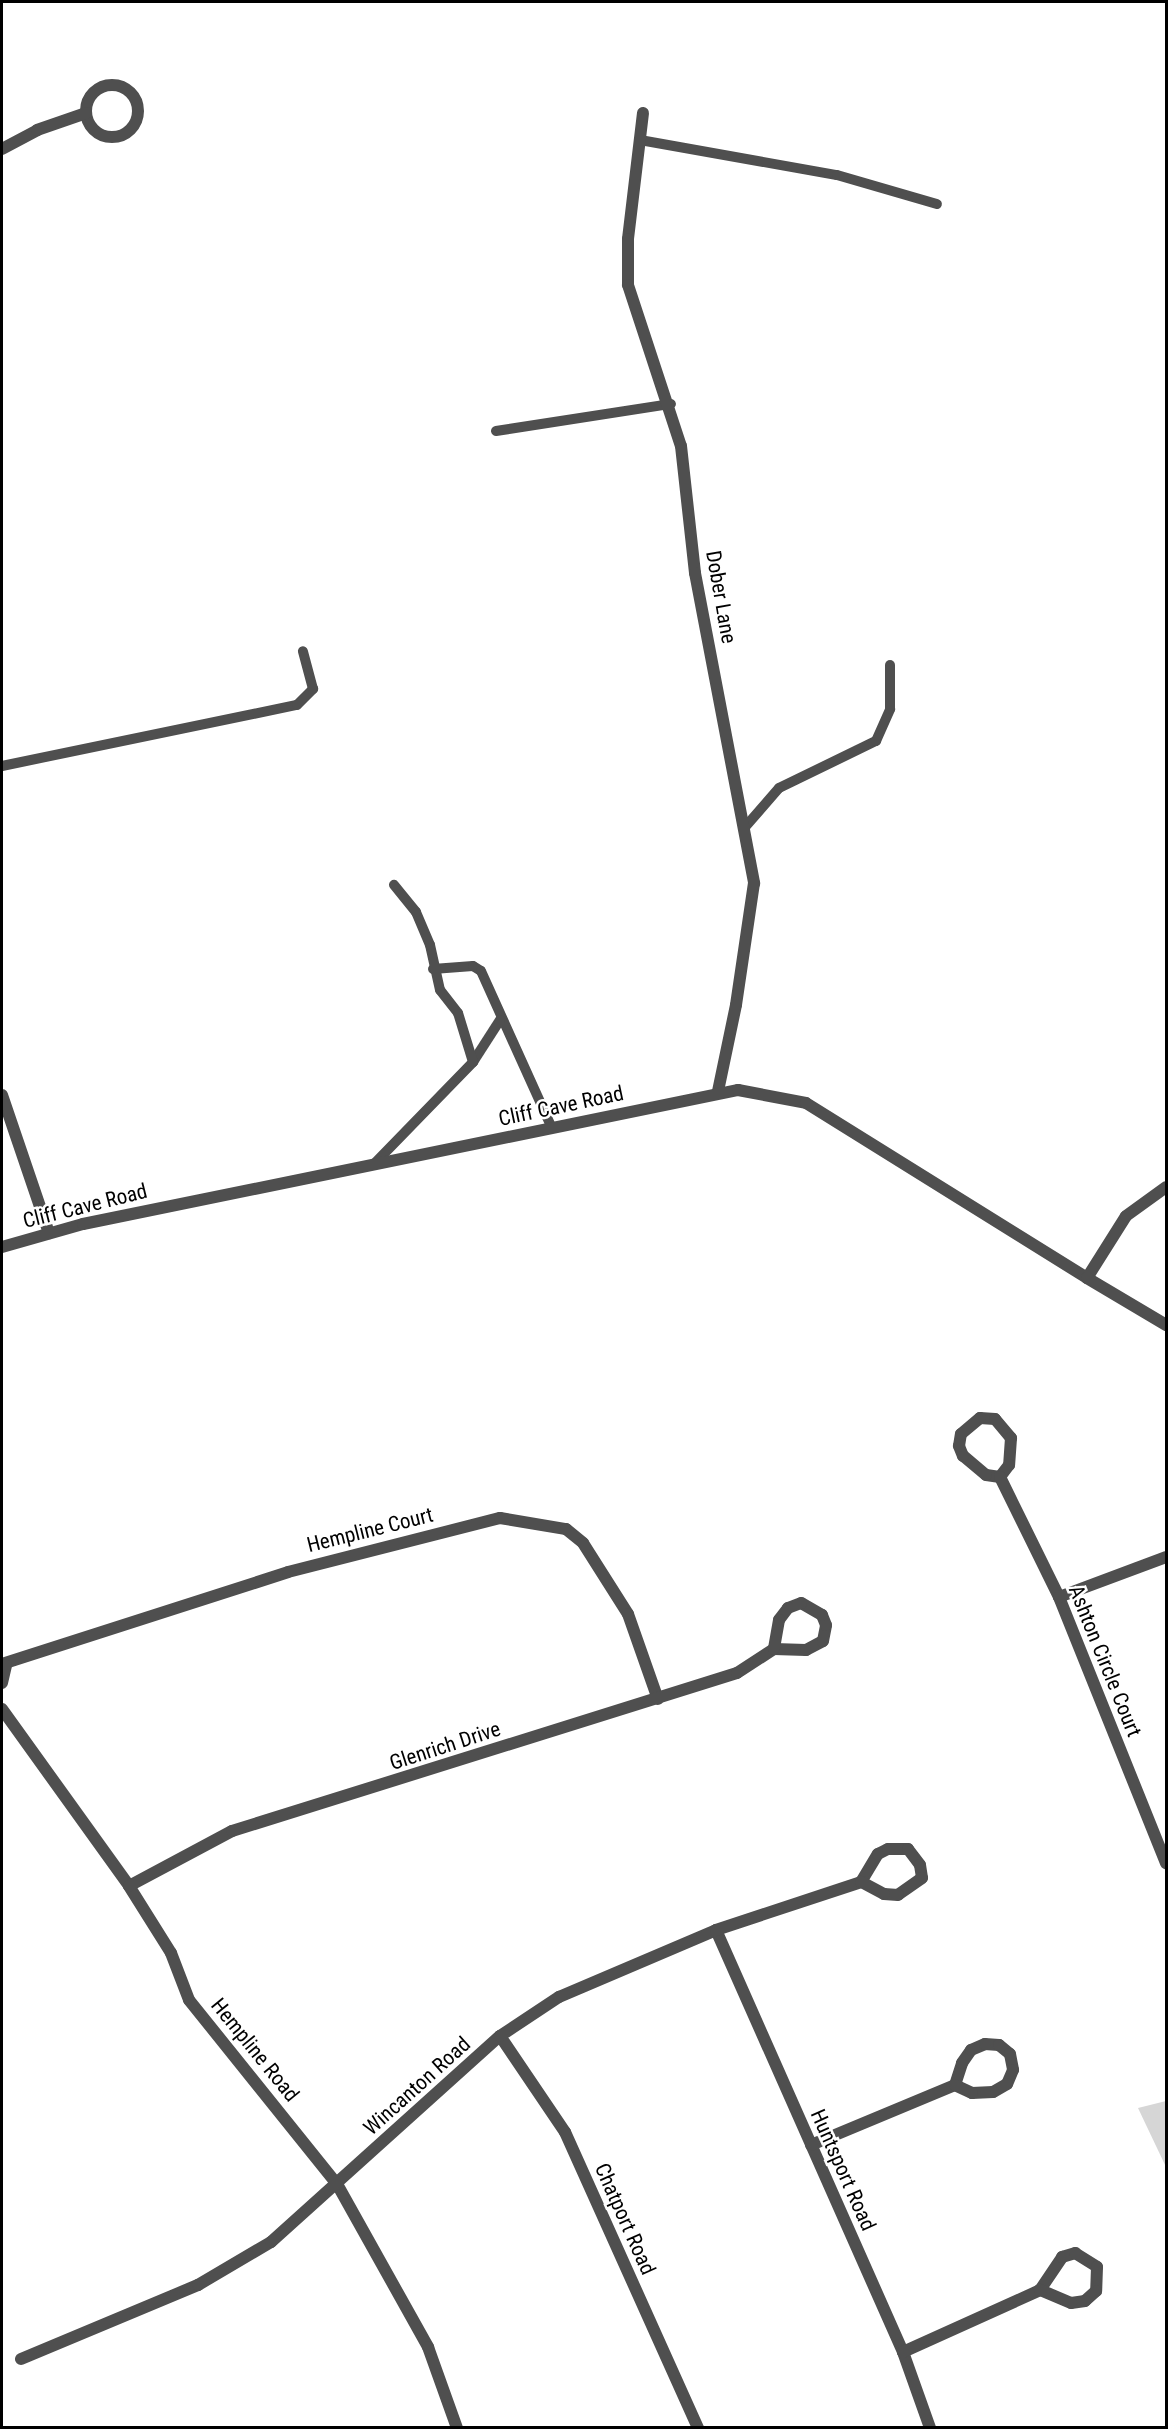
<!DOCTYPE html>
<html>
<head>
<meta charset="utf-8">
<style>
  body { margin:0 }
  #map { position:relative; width:1168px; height:2429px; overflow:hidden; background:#fff; font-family:"Roboto Condensed",sans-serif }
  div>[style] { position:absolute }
  .green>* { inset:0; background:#d6d6d6 }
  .service>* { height:10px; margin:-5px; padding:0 5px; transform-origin:5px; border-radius:5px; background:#4f4f4f }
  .minor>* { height:12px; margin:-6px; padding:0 6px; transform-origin:6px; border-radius:6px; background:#4f4f4f }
  .minor>.ring { margin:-6px; padding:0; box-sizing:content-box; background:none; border:12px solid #4f4f4f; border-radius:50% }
  span { translate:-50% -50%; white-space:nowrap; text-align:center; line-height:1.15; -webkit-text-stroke:5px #fff; paint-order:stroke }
  .street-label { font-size:21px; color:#000 }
  .frame { position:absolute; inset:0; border:3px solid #000; pointer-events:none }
</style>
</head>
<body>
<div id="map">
  <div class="green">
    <i style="clip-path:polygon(1166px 2101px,1166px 2167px,1138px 2108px)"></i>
  </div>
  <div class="service">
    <i style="left:640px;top:140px;width:200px;rotate:10.1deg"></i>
    <i style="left:837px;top:175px;width:104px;rotate:16.2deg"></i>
    <i style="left:496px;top:431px;width:177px;rotate:-8.8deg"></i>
    <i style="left:2px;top:766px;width:301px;rotate:-11.7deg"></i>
    <i style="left:297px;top:705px;width:23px;rotate:-45deg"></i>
    <i style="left:313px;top:689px;width:39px;rotate:-105deg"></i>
    <i style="left:746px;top:826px;width:50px;rotate:-49deg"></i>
    <i style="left:779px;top:788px;width:108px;rotate:-25.9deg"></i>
    <i style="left:876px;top:741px;width:35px;rotate:-66deg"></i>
    <i style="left:890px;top:709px;width:44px;rotate:-90deg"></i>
    <i style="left:433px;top:969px;width:40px;rotate:-4.3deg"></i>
    <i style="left:473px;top:966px;width:9px;rotate:32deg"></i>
    <i style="left:481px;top:971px;width:172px;rotate:65.7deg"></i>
    <i style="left:473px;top:1062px;width:50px;rotate:-57.3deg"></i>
    <i style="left:373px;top:1165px;width:144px;rotate:-45.8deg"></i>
    <i style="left:473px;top:1062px;width:51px;rotate:-107deg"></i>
    <i style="left:458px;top:1013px;width:29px;rotate:-128deg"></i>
    <i style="left:440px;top:990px;width:46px;rotate:-102.5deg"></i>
    <i style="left:430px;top:945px;width:36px;rotate:-113deg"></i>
    <i style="left:416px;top:912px;width:35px;rotate:-129deg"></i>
  </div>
  <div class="minor">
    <i class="ring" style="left:86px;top:85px;width:40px;height:40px"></i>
    <i style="left:643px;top:113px;width:127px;rotate:96.8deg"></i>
    <i style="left:628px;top:239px;width:46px;rotate:90deg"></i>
    <i style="left:628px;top:285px;width:169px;rotate:71.8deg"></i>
    <i style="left:681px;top:446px;width:128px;rotate:83.7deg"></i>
    <i style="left:695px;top:573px;width:316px;rotate:79.2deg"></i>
    <i style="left:754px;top:883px;width:123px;rotate:98.4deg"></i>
    <i style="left:736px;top:1005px;width:88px;rotate:101.8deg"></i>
    <i style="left:2px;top:149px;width:40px;rotate:-28deg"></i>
    <i style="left:37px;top:130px;width:52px;rotate:-19.1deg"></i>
    <i style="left:2px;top:1095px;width:146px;rotate:71.2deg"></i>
    <i style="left:2px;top:1247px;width:84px;rotate:-15.9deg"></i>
    <i style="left:83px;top:1224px;width:669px;rotate:-11.56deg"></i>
    <i style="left:738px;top:1090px;width:69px;rotate:10.8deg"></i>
    <i style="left:806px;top:1103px;width:331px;rotate:31.9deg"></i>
    <i style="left:1087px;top:1278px;width:73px;rotate:-57.8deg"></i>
    <i style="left:1126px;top:1216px;width:49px;rotate:-35.9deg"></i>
    <i style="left:1087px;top:1278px;width:92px;rotate:30.7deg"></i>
    <i style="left:980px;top:1418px;width:15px;rotate:4deg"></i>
    <i style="left:995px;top:1419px;width:25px;rotate:50deg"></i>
    <i style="left:1011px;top:1438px;width:27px;rotate:94deg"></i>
    <i style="left:1009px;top:1465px;width:15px;rotate:127deg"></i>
    <i style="left:1000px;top:1477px;width:14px;rotate:-172deg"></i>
    <i style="left:986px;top:1475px;width:30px;rotate:-140deg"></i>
    <i style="left:963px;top:1456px;width:11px;rotate:-112deg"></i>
    <i style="left:959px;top:1446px;width:12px;rotate:-81deg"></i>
    <i style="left:961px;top:1434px;width:25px;rotate:-40deg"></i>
    <i style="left:1000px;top:1477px;width:134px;rotate:63.8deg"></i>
    <i style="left:1059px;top:1597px;width:287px;rotate:68.1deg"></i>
    <i style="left:1059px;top:1597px;width:114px;rotate:-20.5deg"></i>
    <i style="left:2px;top:1664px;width:300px;rotate:-17.8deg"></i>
    <i style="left:288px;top:1572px;width:219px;rotate:-14.3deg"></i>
    <i style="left:500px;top:1518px;width:67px;rotate:9.5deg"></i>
    <i style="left:566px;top:1529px;width:22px;rotate:39deg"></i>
    <i style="left:583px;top:1543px;width:84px;rotate:57.6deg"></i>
    <i style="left:628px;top:1614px;width:90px;rotate:70.6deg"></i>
    <i style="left:2px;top:1683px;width:18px;rotate:-77deg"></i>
    <i style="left:2px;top:1709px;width:218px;rotate:54.3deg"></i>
    <i style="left:129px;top:1886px;width:79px;rotate:57.9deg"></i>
    <i style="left:171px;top:1953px;width:50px;rotate:69deg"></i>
    <i style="left:189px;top:2000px;width:236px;rotate:51.2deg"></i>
    <i style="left:337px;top:2184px;width:187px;rotate:60.8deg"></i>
    <i style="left:428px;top:2347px;width:86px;rotate:70.3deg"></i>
    <i style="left:129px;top:1886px;width:117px;rotate:-28.1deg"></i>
    <i style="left:232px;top:1831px;width:529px;rotate:-17.37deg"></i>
    <i style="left:737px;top:1673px;width:44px;rotate:-33deg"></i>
    <i style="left:774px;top:1649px;width:32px;rotate:2deg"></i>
    <i style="left:806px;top:1650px;width:19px;rotate:-28deg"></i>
    <i style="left:823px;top:1641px;width:16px;rotate:-79deg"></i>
    <i style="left:826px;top:1625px;width:11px;rotate:-112deg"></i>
    <i style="left:822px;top:1615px;width:24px;rotate:-150deg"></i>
    <i style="left:801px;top:1603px;width:14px;rotate:159deg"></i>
    <i style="left:788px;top:1608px;width:15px;rotate:127deg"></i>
    <i style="left:779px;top:1620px;width:29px;rotate:100deg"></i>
    <i style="left:716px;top:1930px;width:462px;rotate:66.1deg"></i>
    <i style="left:903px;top:2352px;width:81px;rotate:70.4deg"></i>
    <i style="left:500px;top:2036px;width:116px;rotate:55.9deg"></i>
    <i style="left:565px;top:2132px;width:325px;rotate:65.8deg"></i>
    <i style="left:811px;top:2145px;width:156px;rotate:-22.6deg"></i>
    <i style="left:955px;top:2085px;width:23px;rotate:-72deg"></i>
    <i style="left:962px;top:2063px;width:16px;rotate:-55deg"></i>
    <i style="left:971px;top:2050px;width:15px;rotate:-23deg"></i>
    <i style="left:985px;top:2044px;width:14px;rotate:4deg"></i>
    <i style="left:999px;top:2045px;width:14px;rotate:39deg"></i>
    <i style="left:1010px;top:2054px;width:16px;rotate:79deg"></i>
    <i style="left:1013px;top:2070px;width:15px;rotate:113deg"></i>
    <i style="left:1007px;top:2084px;width:16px;rotate:150deg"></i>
    <i style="left:993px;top:2092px;width:21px;rotate:177deg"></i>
    <i style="left:972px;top:2093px;width:19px;rotate:-155deg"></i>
    <i style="left:903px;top:2352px;width:150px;rotate:-24.3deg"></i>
    <i style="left:1040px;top:2290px;width:40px;rotate:-56deg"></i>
    <i style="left:1062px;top:2257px;width:14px;rotate:-17deg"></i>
    <i style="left:1075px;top:2253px;width:26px;rotate:32deg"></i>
    <i style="left:1097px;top:2267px;width:24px;rotate:92deg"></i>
    <i style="left:1096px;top:2291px;width:15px;rotate:138deg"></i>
    <i style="left:1085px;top:2301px;width:14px;rotate:172deg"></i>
    <i style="left:1071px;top:2303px;width:34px;rotate:-157deg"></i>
    <i style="left:21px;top:2359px;width:192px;rotate:-22.7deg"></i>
    <i style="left:198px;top:2285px;width:85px;rotate:-30.5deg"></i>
    <i style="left:271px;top:2242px;width:308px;rotate:-42deg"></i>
    <i style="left:500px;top:2036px;width:71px;rotate:-33.5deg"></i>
    <i style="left:559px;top:1997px;width:171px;rotate:-23.1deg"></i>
    <i style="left:716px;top:1930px;width:153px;rotate:-18.3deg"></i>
    <i style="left:861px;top:1882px;width:33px;rotate:-59deg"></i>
    <i style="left:878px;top:1854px;width:11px;rotate:-27deg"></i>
    <i style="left:888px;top:1849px;width:20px"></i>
    <i style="left:908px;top:1849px;width:20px;rotate:53deg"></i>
    <i style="left:920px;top:1865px;width:13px;rotate:81deg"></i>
    <i style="left:922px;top:1878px;width:29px;rotate:145deg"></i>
    <i style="left:898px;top:1895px;width:14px;rotate:-176deg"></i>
    <i style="left:884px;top:1894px;width:26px;rotate:-152deg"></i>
  </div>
  <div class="street-label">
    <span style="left:721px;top:597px;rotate:80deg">Dober Lane</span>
    <span style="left:561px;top:1106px;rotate:-12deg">Cliff Cave Road</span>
    <span style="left:85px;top:1206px;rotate:-14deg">Cliff Cave Road</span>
    <span style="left:370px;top:1530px;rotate:-14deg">Hempline Court</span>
    <span style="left:1105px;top:1661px;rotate:68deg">Ashton Circle Court</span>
    <span style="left:445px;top:1746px;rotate:-18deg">Glenrich Drive</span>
    <span style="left:255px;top:2050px;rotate:51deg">Hempline Road</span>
    <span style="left:417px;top:2086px;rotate:-42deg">Wincanton Road</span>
    <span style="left:843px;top:2170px;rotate:66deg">Huntsport Road</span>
    <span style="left:625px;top:2219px;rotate:66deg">Chatport Road</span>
  </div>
  <div class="frame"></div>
</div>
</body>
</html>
